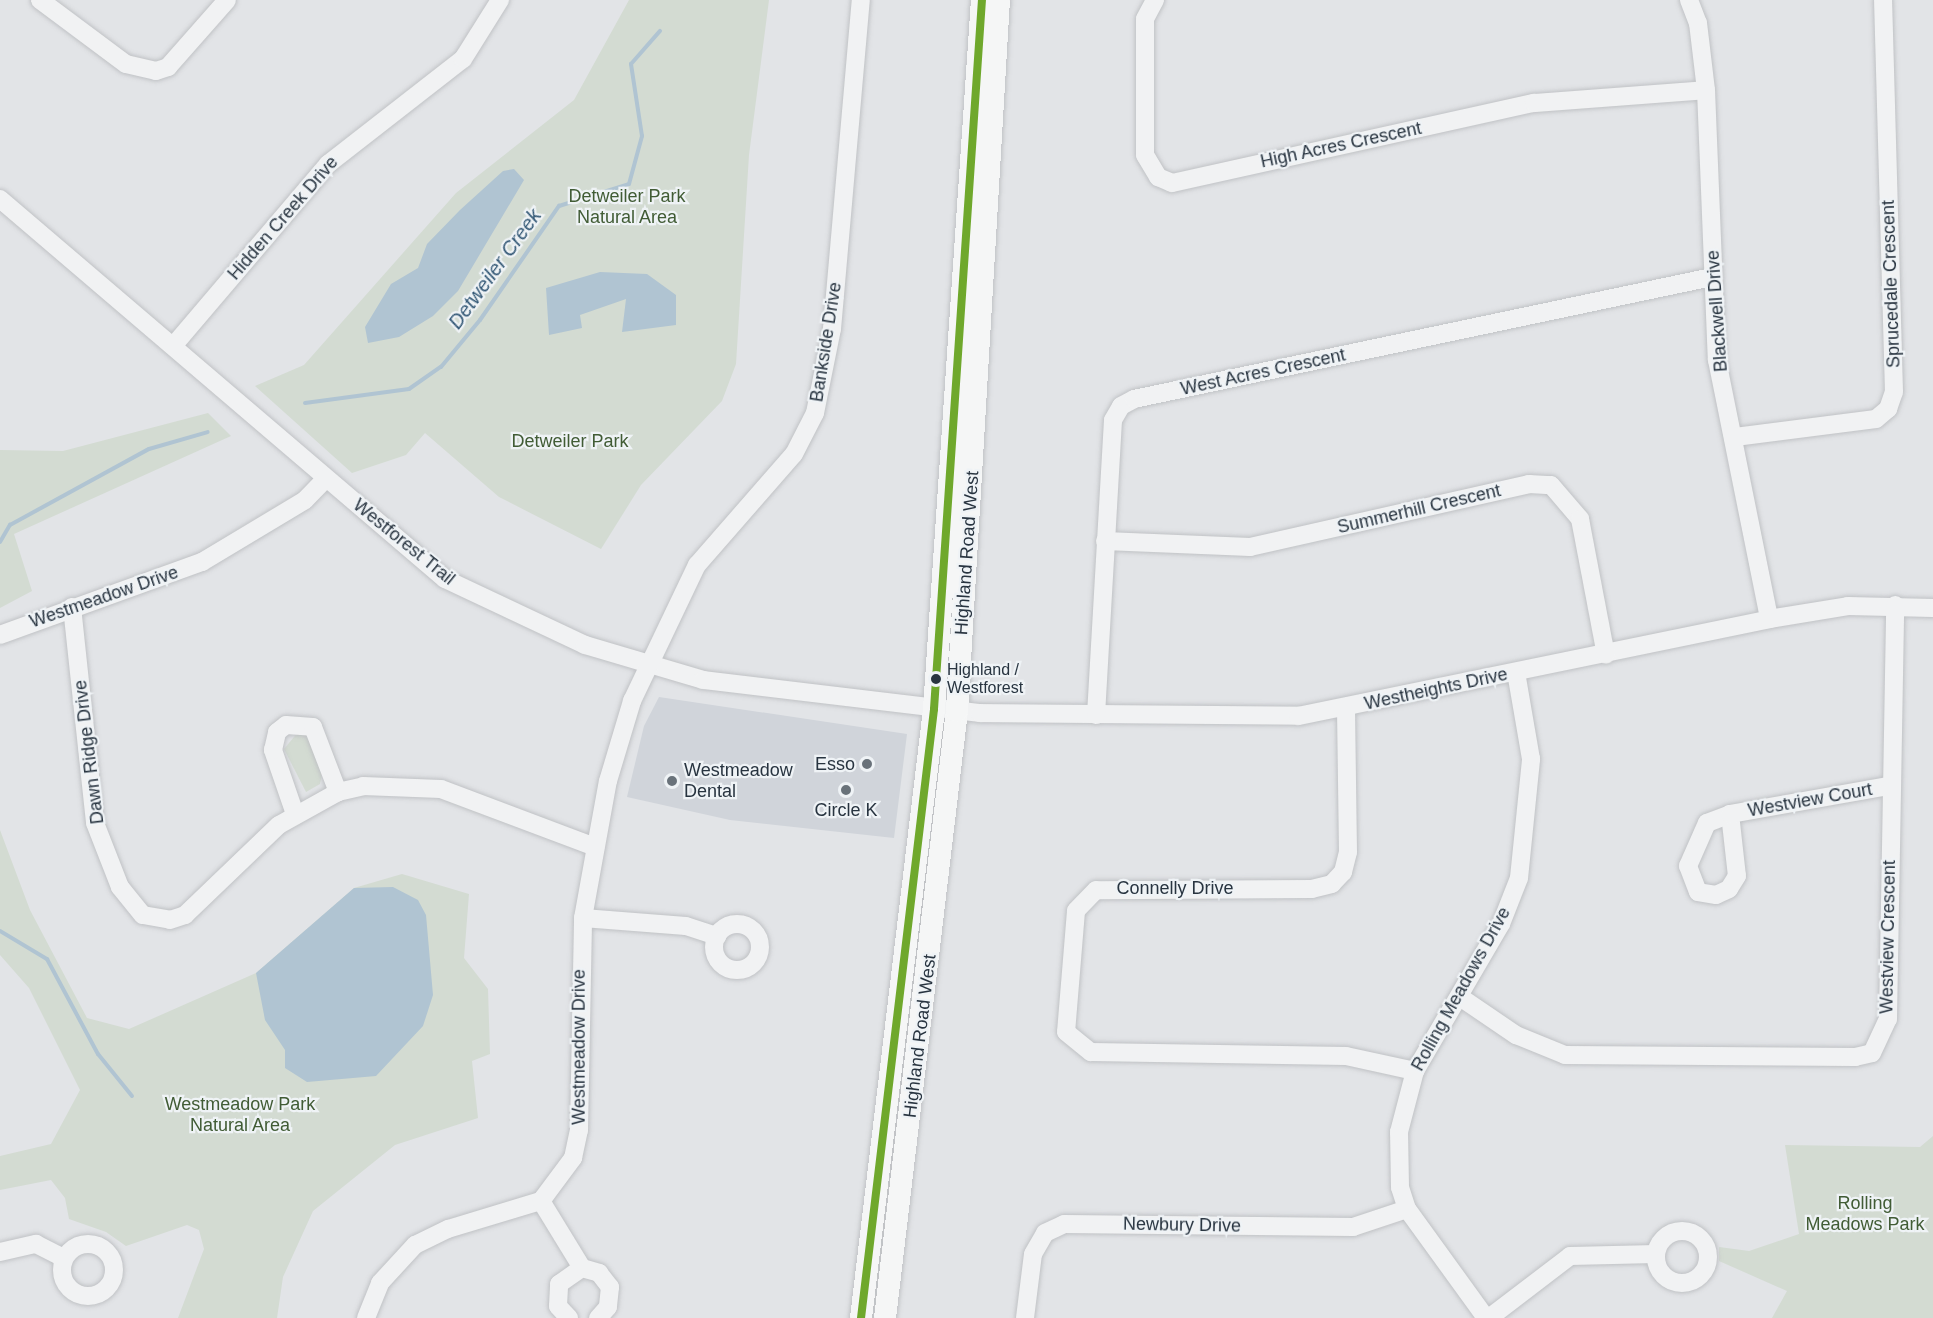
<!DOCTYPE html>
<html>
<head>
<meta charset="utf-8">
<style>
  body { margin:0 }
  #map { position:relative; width:1933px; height:1318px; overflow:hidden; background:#e2e4e7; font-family:Helvetica,sans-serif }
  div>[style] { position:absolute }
  .built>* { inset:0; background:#d0d4da }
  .green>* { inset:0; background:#d3dbd2 }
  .water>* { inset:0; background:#b0c4d2 }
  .stream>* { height:4px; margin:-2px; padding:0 2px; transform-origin:2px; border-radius:2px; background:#b0c4d2 }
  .roads { filter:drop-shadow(0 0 2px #c0c2c5) drop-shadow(0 0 2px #c0c2c5) }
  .minor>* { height:18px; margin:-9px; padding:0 9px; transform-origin:9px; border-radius:9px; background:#f1f2f3 }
  .minor>.ring { margin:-9px; padding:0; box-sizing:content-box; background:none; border:18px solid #f1f2f3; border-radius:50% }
  .major>* { height:22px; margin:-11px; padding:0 11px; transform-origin:11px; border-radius:11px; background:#f5f6f6 }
  .bus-1>* { height:8px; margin:-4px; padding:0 4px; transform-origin:4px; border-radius:4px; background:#6fa82c }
  .dots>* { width:16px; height:16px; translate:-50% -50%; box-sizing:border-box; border:3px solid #eff3f6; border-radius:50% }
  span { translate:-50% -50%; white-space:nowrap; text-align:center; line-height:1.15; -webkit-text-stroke:4.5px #eff3f6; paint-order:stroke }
  .bus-label { font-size:16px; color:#283440 }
  .left { translate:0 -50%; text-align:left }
  .street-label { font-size:18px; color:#283440 }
  .park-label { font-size:18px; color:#415c35 }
  .poi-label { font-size:18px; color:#283440 }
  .right { translate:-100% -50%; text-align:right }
  .water-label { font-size:20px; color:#325775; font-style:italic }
</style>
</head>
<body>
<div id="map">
  <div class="built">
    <i style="clip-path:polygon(659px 697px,907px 734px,894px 838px,730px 820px,627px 797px,644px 726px)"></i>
  </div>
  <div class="green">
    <i style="clip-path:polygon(629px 0,769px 0,749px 155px,736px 364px,722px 401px,641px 485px,601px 549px,499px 497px,425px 433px,406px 455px,352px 473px,255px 386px,304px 365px,456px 193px,574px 100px)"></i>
    <i style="clip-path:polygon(208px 413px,231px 436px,14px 534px,32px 591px,0 608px,0 450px,63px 451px)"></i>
    <i style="clip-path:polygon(299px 731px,312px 738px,323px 769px,320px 784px,306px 792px,284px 749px)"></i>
    <i style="clip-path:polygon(0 830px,30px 910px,87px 1018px,129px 1029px,256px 973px,354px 888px,402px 874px,469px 894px,464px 958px,488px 989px,490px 1054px,472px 1061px,478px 1118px,395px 1145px,313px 1211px,283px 1277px,277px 1318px,178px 1318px,204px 1249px,199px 1230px,187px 1225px,126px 1246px,106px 1232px,69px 1219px,65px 1198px,51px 1180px,0 1190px,0 1156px,51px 1144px,80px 1090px,29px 988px,0 955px)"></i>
    <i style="clip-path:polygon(1933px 1136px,1933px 1318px,1772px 1318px,1787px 1291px,1719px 1261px,1719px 1247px,1749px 1251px,1799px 1234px,1785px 1145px,1920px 1147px)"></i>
  </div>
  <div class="water">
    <i style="clip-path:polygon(514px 169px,524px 180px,458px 291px,433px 316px,399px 337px,368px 343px,365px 327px,391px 284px,418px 268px,427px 244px,460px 210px,503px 171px)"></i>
    <i style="clip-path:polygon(600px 272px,647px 274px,676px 295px,676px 325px,622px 332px,626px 299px,580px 315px,582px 328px,549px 335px,546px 288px)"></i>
    <i style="clip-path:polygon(393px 887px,418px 900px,426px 915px,433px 995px,423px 1026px,376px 1076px,307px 1082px,285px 1068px,285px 1050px,265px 1020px,256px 973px,354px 888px)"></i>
  </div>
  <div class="stream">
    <i style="left:305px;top:403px;width:105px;rotate:-7.7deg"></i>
    <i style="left:409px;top:389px;width:39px;rotate:-35deg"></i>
    <i style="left:441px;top:367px;width:61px;rotate:-50.3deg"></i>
    <i style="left:480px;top:320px;width:139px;rotate:-55.3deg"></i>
    <i style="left:559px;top:206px;width:73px;rotate:-17.4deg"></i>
    <i style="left:629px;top:184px;width:50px;rotate:-74.8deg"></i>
    <i style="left:642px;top:136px;width:73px;rotate:-98.7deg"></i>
    <i style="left:631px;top:64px;width:44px;rotate:-48.7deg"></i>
    <i style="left:0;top:542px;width:20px;rotate:-60deg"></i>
    <i style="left:10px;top:525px;width:158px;rotate:-28.7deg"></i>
    <i style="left:149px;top:449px;width:61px;rotate:-16.1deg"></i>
    <i style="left:0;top:931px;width:55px;rotate:30.8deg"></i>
    <i style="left:47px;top:959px;width:108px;rotate:61.8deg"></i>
    <i style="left:98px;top:1054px;width:54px;rotate:51deg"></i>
  </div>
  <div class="roads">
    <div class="minor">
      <i style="left:40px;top:0;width:107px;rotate:36.7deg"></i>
      <i style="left:126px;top:64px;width:31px;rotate:13deg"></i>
      <i style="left:156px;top:71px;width:13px;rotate:-18deg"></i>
      <i style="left:168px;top:67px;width:89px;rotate:-48.6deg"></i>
      <i style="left:1155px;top:0;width:21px;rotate:118deg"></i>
      <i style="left:1145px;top:19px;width:136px;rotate:90deg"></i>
      <i style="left:1145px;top:155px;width:26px;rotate:59deg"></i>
      <i style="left:1158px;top:177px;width:15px;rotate:23deg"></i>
      <i style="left:1172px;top:183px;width:371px;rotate:-12.5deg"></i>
      <i style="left:1534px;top:103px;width:172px;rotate:-4.3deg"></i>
      <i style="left:1689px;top:0;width:25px;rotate:69deg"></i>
      <i style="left:1698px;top:23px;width:67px;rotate:83.2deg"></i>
      <i style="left:1706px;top:90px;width:270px;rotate:87.7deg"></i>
      <i style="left:1717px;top:360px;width:264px;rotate:78.6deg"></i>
      <i style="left:0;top:199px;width:585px;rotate:40.5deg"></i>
      <i style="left:445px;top:579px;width:155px;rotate:25.2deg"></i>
      <i style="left:585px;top:645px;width:123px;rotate:16.5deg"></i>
      <i style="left:703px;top:680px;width:279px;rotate:6.8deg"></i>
      <i style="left:980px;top:713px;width:318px;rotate:0.5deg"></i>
      <i style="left:1298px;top:716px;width:481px;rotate:-11.6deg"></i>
      <i style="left:1769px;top:619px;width:80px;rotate:-9.3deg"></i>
      <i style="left:1848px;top:606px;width:85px;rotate:1.3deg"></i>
      <i style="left:174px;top:345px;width:238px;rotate:-49.6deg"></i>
      <i style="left:328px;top:164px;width:171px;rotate:-37.9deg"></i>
      <i style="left:463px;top:59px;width:70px;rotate:-57.9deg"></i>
      <i style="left:1735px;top:437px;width:142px;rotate:-7.3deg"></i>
      <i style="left:1876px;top:419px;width:16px;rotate:-40deg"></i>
      <i style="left:1888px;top:409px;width:18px;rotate:-71deg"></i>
      <i style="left:1894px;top:392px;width:392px;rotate:-91.6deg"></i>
      <i style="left:1105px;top:541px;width:145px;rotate:2.4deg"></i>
      <i style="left:1250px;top:547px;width:286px;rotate:-12.7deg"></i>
      <i style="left:1529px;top:484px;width:22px;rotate:3deg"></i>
      <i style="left:1551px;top:485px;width:45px;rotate:49.5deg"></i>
      <i style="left:1580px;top:519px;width:138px;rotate:79.2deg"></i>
      <i style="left:72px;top:607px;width:217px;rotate:83.9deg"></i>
      <i style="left:95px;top:823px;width:69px;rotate:68.7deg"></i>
      <i style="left:120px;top:887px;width:36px;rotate:51deg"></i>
      <i style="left:143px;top:915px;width:27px;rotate:10deg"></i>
      <i style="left:170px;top:920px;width:16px;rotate:-18deg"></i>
      <i style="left:185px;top:915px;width:130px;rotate:-43.8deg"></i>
      <i style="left:279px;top:825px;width:68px;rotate:-29.2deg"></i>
      <i style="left:338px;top:792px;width:26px;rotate:-13deg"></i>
      <i style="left:363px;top:786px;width:78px;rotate:2.2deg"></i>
      <i style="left:441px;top:789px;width:165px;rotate:20.6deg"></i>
      <i style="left:0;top:635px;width:215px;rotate:-19.9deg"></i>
      <i style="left:202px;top:562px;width:120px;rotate:-31deg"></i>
      <i style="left:305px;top:500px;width:30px;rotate:-46deg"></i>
      <i style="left:1346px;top:709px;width:143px;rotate:89.2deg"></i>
      <i style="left:1348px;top:852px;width:21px;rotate:104deg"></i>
      <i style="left:1343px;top:872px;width:16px;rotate:133deg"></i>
      <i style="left:1332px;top:884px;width:21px;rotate:166deg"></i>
      <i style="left:1312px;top:889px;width:216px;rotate:179.7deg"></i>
      <i style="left:1096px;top:890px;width:29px;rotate:134deg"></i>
      <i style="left:1076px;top:911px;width:121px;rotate:94.7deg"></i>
      <i style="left:1066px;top:1032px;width:32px;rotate:39deg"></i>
      <i style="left:1091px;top:1052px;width:255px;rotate:0.9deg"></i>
      <i style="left:1346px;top:1056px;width:71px;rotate:12.3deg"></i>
      <i style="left:1096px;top:715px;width:295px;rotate:-86.7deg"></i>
      <i style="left:1113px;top:420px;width:16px;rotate:-60deg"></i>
      <i style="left:1121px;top:406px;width:15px;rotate:-28deg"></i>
      <i style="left:1134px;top:399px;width:591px;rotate:-11.92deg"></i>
      <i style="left:295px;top:814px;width:68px;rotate:-109deg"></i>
      <i style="left:273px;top:750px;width:18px;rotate:-77deg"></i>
      <i style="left:277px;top:732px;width:11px;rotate:-38deg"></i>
      <i style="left:286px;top:725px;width:27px;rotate:4deg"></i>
      <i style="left:313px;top:727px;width:70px;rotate:69deg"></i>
      <i style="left:1730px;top:814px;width:62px;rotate:83.6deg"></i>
      <i style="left:1737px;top:876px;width:15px;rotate:122deg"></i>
      <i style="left:1729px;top:889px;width:14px;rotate:155deg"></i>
      <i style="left:1716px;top:895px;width:18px;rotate:-171deg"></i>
      <i style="left:1698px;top:892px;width:28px;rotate:-111deg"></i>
      <i style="left:1688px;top:866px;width:47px;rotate:-66.2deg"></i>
      <i style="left:1707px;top:823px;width:25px;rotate:-21deg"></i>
      <i style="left:1730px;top:814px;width:161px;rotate:-10deg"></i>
      <i style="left:583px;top:918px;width:103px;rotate:4.4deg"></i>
      <i style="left:686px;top:926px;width:33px;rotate:18deg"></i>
      <i class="ring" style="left:714px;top:924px;width:28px;height:28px"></i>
      <i style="left:1460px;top:997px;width:68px;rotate:34.2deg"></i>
      <i style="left:1516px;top:1035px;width:53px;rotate:22.2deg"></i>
      <i style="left:1565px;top:1055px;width:290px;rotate:0.4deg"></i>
      <i style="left:1855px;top:1057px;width:17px;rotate:-13deg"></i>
      <i style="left:1872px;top:1053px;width:38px;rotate:-65deg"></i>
      <i style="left:1888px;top:1019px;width:414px;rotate:-89deg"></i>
      <i style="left:541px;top:1201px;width:79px;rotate:58.5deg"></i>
      <i class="ring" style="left:1656px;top:1231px;width:34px;height:34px"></i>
      <i class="ring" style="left:62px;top:1244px;width:34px;height:34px"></i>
      <i style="left:0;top:1252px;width:37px;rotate:-13deg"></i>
      <i style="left:36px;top:1244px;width:31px;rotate:27deg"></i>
      <i style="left:366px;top:1318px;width:38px;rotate:-68deg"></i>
      <i style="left:380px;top:1283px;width:52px;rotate:-47.4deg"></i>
      <i style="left:415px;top:1245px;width:37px;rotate:-26deg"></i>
      <i style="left:448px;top:1229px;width:97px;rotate:-16.8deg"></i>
      <i style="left:541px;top:1201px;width:54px;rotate:-53.3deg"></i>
      <i style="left:573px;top:1158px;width:29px;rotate:-78deg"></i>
      <i style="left:579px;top:1130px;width:212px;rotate:-88.9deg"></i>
      <i style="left:583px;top:918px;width:139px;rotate:-79.7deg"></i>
      <i style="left:608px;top:781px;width:84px;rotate:-73.3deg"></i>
      <i style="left:632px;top:701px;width:151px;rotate:-64.5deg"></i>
      <i style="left:697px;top:565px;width:147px;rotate:-48.9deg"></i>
      <i style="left:794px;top:454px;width:46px;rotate:-62.9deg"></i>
      <i style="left:815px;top:413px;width:86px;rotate:-78.6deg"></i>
      <i style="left:832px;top:329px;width:330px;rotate:-85deg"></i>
      <i style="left:569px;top:1318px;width:16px;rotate:-133deg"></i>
      <i style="left:558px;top:1306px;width:22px;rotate:-87deg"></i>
      <i style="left:559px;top:1284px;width:28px;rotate:-35deg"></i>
      <i style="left:582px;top:1268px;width:18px;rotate:16deg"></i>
      <i style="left:599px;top:1273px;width:18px;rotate:52deg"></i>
      <i style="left:610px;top:1287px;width:20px;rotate:96deg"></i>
      <i style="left:608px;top:1307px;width:15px;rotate:132deg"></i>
      <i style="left:1025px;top:1318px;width:64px;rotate:-82.9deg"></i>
      <i style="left:1033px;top:1254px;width:24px;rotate:-60deg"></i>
      <i style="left:1045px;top:1233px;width:21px;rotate:-25deg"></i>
      <i style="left:1064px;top:1224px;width:289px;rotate:0.6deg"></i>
      <i style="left:1353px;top:1227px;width:57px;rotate:-18.4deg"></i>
      <i style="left:1486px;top:1318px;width:135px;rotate:-125.9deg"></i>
      <i style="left:1407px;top:1209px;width:23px;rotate:-108deg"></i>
      <i style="left:1400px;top:1187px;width:55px;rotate:-91deg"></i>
      <i style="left:1399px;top:1132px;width:63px;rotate:-75.3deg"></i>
      <i style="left:1415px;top:1071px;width:170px;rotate:-59.7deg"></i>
      <i style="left:1501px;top:924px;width:49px;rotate:-68.6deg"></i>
      <i style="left:1519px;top:878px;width:120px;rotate:-84.2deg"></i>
      <i style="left:1531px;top:759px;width:88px;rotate:-99.8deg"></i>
      <i style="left:1489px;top:1318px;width:102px;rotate:-37.4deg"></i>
      <i style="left:1570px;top:1256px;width:86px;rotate:-1.3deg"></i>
    </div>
    <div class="major">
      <i style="left:861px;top:1318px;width:613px;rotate:-83.16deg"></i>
      <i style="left:934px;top:709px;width:711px;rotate:-86.13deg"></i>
      <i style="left:885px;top:1318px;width:611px;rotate:-83.24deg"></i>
      <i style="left:957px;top:711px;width:712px;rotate:-86.62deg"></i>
    </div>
  </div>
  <div class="bus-1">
    <i style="left:861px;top:1318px;width:613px;rotate:-83.16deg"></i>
    <i style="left:934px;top:709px;width:711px;rotate:-86.13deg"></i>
  </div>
  <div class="dots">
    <i style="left:936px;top:679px;background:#283440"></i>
    <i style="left:867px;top:764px;background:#69727a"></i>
    <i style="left:672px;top:781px;background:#69727a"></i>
    <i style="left:846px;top:790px;background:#69727a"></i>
  </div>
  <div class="bus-label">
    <span class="left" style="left:947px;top:679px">Highland /<br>Westforest</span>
  </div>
  <div class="street-label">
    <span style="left:1341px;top:145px;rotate:-12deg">High Acres Crescent</span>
    <span style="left:283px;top:218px;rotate:-49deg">Hidden Creek Drive</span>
    <span style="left:1891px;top:284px;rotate:-92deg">Sprucedale Crescent</span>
    <span style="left:1717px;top:311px;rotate:-94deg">Blackwell Drive</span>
    <span style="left:826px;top:342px;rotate:-81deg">Bankside Drive</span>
    <span style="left:1263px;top:372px;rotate:-12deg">West Acres Crescent</span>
    <span style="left:1419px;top:509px;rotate:-13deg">Summerhill Crescent</span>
    <span style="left:404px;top:542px;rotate:39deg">Westforest Trail</span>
    <span style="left:967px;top:553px;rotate:-86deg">Highland Road West</span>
    <span style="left:104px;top:597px;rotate:-19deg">Westmeadow Drive</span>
    <span style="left:1436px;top:689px;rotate:-12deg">Westheights Drive</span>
    <span style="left:89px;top:752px;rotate:-97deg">Dawn Ridge Drive</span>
    <span style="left:1810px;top:800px;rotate:-10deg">Westview Court</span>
    <span style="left:1175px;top:888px">Connelly Drive</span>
    <span style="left:1888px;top:937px;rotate:-89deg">Westview Crescent</span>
    <span style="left:1461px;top:989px;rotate:-61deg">Rolling Meadows Drive</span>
    <span style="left:920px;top:1036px;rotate:-83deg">Highland Road West</span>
    <span style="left:579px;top:1047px;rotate:-90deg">Westmeadow Drive</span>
    <span style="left:1182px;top:1225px;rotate:1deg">Newbury Drive</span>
  </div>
  <div class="park-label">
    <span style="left:627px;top:207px">Detweiler Park<br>Natural Area</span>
    <span style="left:570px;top:441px">Detweiler Park</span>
    <span style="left:240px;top:1115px">Westmeadow Park<br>Natural Area</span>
    <span style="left:1865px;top:1214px">Rolling<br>Meadows Park</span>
  </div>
  <div class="poi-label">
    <span class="right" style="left:855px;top:764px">Esso</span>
    <span class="left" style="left:684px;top:781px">Westmeadow<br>Dental</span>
    <span style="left:846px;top:810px">Circle K</span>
  </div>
  <div class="water-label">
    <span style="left:495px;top:269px;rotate:-54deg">Detweiler Creek</span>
  </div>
</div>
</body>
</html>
